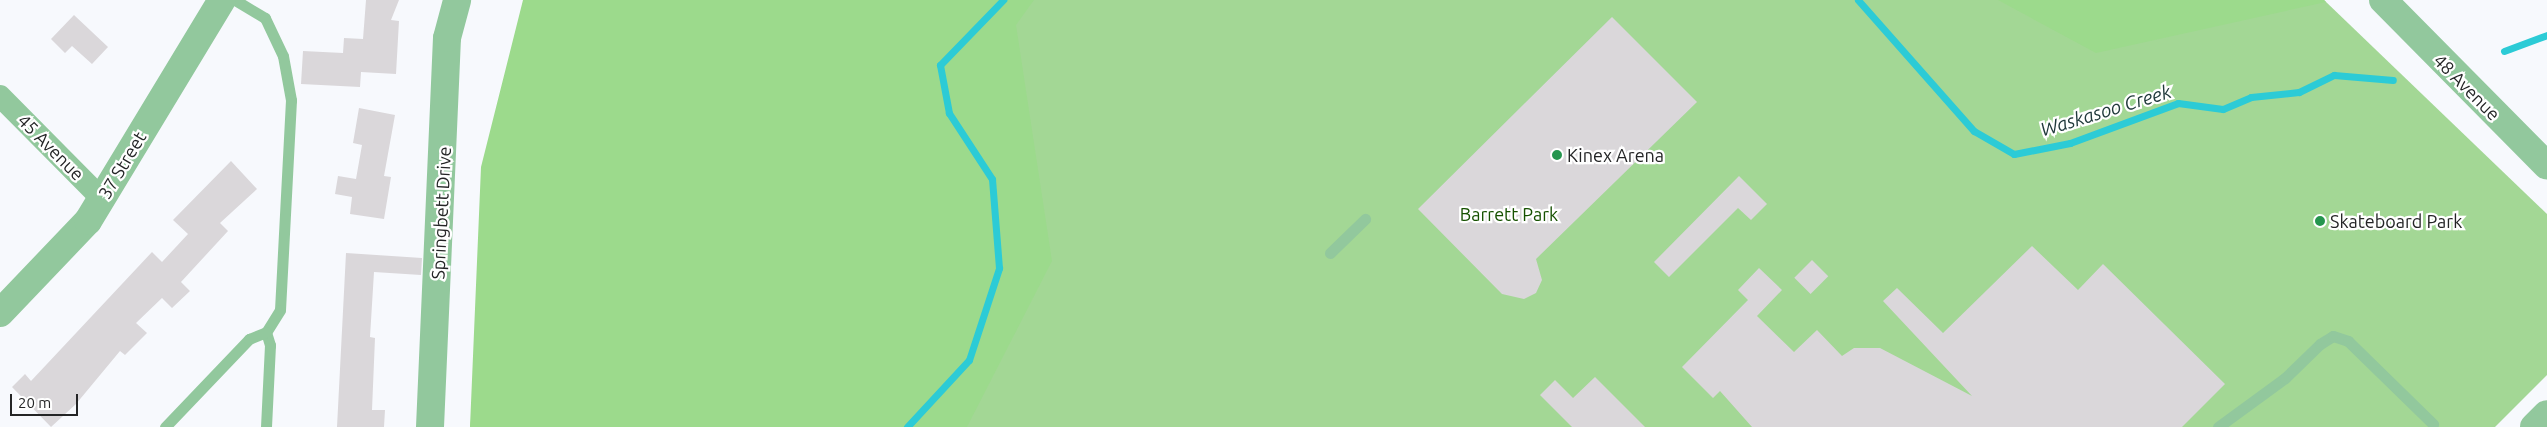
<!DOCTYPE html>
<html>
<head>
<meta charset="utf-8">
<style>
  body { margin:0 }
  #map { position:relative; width:2547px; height:427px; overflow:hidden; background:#f7f9fd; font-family:Ubuntu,sans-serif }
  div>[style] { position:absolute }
  .green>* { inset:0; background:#a3d795 }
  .forest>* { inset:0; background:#9cda8c }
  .stream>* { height:7px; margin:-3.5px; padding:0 3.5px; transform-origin:3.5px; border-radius:3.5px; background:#2ccbd6 }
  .building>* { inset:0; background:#dad7da; transform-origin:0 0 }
  .service>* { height:11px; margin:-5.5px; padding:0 5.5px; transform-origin:5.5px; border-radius:5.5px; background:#92c89d }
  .minor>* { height:22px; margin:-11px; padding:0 11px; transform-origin:11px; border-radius:11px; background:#92c89d }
  .tertiary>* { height:28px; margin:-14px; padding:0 14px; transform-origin:14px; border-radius:14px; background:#92c89d }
  .dots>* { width:14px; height:14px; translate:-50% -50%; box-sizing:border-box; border:2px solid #fff; border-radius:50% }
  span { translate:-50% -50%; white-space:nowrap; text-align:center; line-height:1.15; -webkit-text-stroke:4.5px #fff; paint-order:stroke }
  .street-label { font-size:18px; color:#242526 }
  .poi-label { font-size:18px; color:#242526 }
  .left { translate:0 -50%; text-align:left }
  .park-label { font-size:18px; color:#165100 }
  .water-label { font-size:19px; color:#20393b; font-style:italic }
  .scale { position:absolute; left:10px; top:394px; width:68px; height:22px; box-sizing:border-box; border:2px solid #242526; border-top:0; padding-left:6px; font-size:15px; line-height:18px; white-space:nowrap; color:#242526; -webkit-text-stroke:4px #fff; paint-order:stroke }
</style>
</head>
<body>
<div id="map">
  <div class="green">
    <i style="clip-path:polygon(526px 0,2324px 0,2547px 214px,2547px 375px,2495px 427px,470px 427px)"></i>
  </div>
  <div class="forest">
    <i style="clip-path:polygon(523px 0,1034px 0,1016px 25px,1052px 261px,967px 427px,470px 427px,481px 167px)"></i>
    <i style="clip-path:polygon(1998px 0,2324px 0,2326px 2px,2096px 53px)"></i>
  </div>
  <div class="stream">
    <i style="left:1858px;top:0;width:175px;rotate:48.5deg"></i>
    <i style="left:1974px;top:131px;width:46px;rotate:29.9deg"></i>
    <i style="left:2014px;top:154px;width:57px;rotate:-11.1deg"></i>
    <i style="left:2070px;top:143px;width:115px;rotate:-20.3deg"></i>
    <i style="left:2178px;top:103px;width:45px;rotate:7.6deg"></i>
    <i style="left:2223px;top:109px;width:30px;rotate:-23deg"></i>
    <i style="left:2251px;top:97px;width:48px;rotate:-5.9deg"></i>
    <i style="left:2299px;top:92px;width:39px;rotate:-26deg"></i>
    <i style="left:2334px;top:75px;width:59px;rotate:4.8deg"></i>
    <i style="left:2504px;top:51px;width:46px;rotate:-20.4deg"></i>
    <i style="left:907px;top:427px;width:91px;rotate:-47.2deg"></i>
    <i style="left:969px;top:360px;width:97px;rotate:-71.9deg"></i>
    <i style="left:999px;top:268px;width:89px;rotate:-94.5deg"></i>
    <i style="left:992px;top:179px;width:79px;rotate:-123.1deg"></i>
    <i style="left:949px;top:113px;width:49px;rotate:-100.6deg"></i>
    <i style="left:940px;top:65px;width:91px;rotate:-45.9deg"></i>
  </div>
  <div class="building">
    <i style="clip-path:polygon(366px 0,399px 0,391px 20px,399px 21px,396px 74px,361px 72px,360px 87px,301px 84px,303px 51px,343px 53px,344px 38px,363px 39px)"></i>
    <i style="clip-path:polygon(74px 15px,108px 47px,92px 64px,72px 46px,65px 53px,51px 39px)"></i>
    <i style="clip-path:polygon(1612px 17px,1697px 102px,1536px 259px,1542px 280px,1536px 293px,1524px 299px,1502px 294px,1418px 209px)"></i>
    <i style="clip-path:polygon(359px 108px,395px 115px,384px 176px,391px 177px,384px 219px,350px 214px,352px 197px,335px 194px,338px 176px,356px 179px,362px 145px,353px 143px)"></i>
    <i style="clip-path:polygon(231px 161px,257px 189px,220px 223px,228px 231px,181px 282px,190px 291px,172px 308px,162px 298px,136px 323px,147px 333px,125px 355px,120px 351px,76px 404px,51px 427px,12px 387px,25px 374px,31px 381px,152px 252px,162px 262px,188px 234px,173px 220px)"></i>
    <i style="clip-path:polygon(1739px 176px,1767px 204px,1751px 220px,1738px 208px,1669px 277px,1654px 262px)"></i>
    <i style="clip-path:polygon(2032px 246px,2078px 290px,2103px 264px,2225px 384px,2182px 427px,1752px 427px,1720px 391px,1713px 398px,1682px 367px,1748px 300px,1738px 290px,1759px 268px,1782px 290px,1757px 316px,1794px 352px,1817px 330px,1842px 356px,1854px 348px,1880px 348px,1972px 396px,1883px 301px,1897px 288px,1943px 333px)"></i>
    <i style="clip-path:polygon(346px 253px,422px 258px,421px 275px,374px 272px,370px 337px,375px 338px,372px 410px,385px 410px,384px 427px,337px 427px)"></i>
    <i style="left:1812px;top:260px;width:23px;height:25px;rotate:45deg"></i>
    <i style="clip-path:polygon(1595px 377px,1645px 427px,1572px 427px,1540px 395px,1555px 380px,1573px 398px)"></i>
  </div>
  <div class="service">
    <i style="left:235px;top:0;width:35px;rotate:31deg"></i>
    <i style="left:265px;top:18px;width:42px;rotate:64.7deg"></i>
    <i style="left:283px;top:56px;width:45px;rotate:79.7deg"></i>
    <i style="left:291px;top:100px;width:210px;rotate:93deg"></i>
    <i style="left:280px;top:310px;width:26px;rotate:122deg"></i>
    <i style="left:266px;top:332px;width:14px;rotate:73deg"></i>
    <i style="left:270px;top:345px;width:82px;rotate:92.8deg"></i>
    <i style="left:1330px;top:253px;width:49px;rotate:-44.2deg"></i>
    <i style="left:165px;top:427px;width:122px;rotate:-46.3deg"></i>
    <i style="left:249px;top:339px;width:18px;rotate:-22deg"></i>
    <i style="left:2218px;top:427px;width:83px;rotate:-36.2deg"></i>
    <i style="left:2285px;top:378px;width:49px;rotate:-44.2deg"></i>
    <i style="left:2320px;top:344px;width:15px;rotate:-32deg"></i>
    <i style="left:2333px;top:336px;width:16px;rotate:18deg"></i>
    <i style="left:2348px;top:341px;width:119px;rotate:44.3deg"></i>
  </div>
  <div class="minor">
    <i style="left:0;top:96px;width:145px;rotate:45.3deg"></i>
  </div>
  <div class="tertiary">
    <i style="left:2383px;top:0;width:233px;rotate:45.3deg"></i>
    <i style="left:0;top:313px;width:127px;rotate:-46.3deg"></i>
    <i style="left:88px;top:221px;width:258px;rotate:-58.8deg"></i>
    <i style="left:430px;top:427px;width:389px;rotate:-87.5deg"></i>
    <i style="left:447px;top:38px;width:39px;rotate:-75deg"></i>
    <i style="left:2534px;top:427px;width:18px;rotate:-45deg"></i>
  </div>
  <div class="dots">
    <i style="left:1557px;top:155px;background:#25954e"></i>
    <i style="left:2320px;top:221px;background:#25954e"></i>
  </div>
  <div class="street-label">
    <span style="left:2467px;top:87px;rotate:45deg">48 Avenue</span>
    <span style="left:51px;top:147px;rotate:45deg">45 Avenue</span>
    <span style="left:122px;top:165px;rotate:-59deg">37 Street</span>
    <span style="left:441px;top:213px;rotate:-87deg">Springbett Drive</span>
  </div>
  <div class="poi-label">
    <span class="left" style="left:1567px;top:155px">Kinex Arena</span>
    <span class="left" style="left:2330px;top:221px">Skateboard Park</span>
  </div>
  <div class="park-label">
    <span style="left:1509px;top:214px">Barrett Park</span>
  </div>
  <div class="water-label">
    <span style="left:2106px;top:111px;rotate:-17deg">Waskasoo Creek</span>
  </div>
  <div class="scale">20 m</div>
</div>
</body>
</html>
